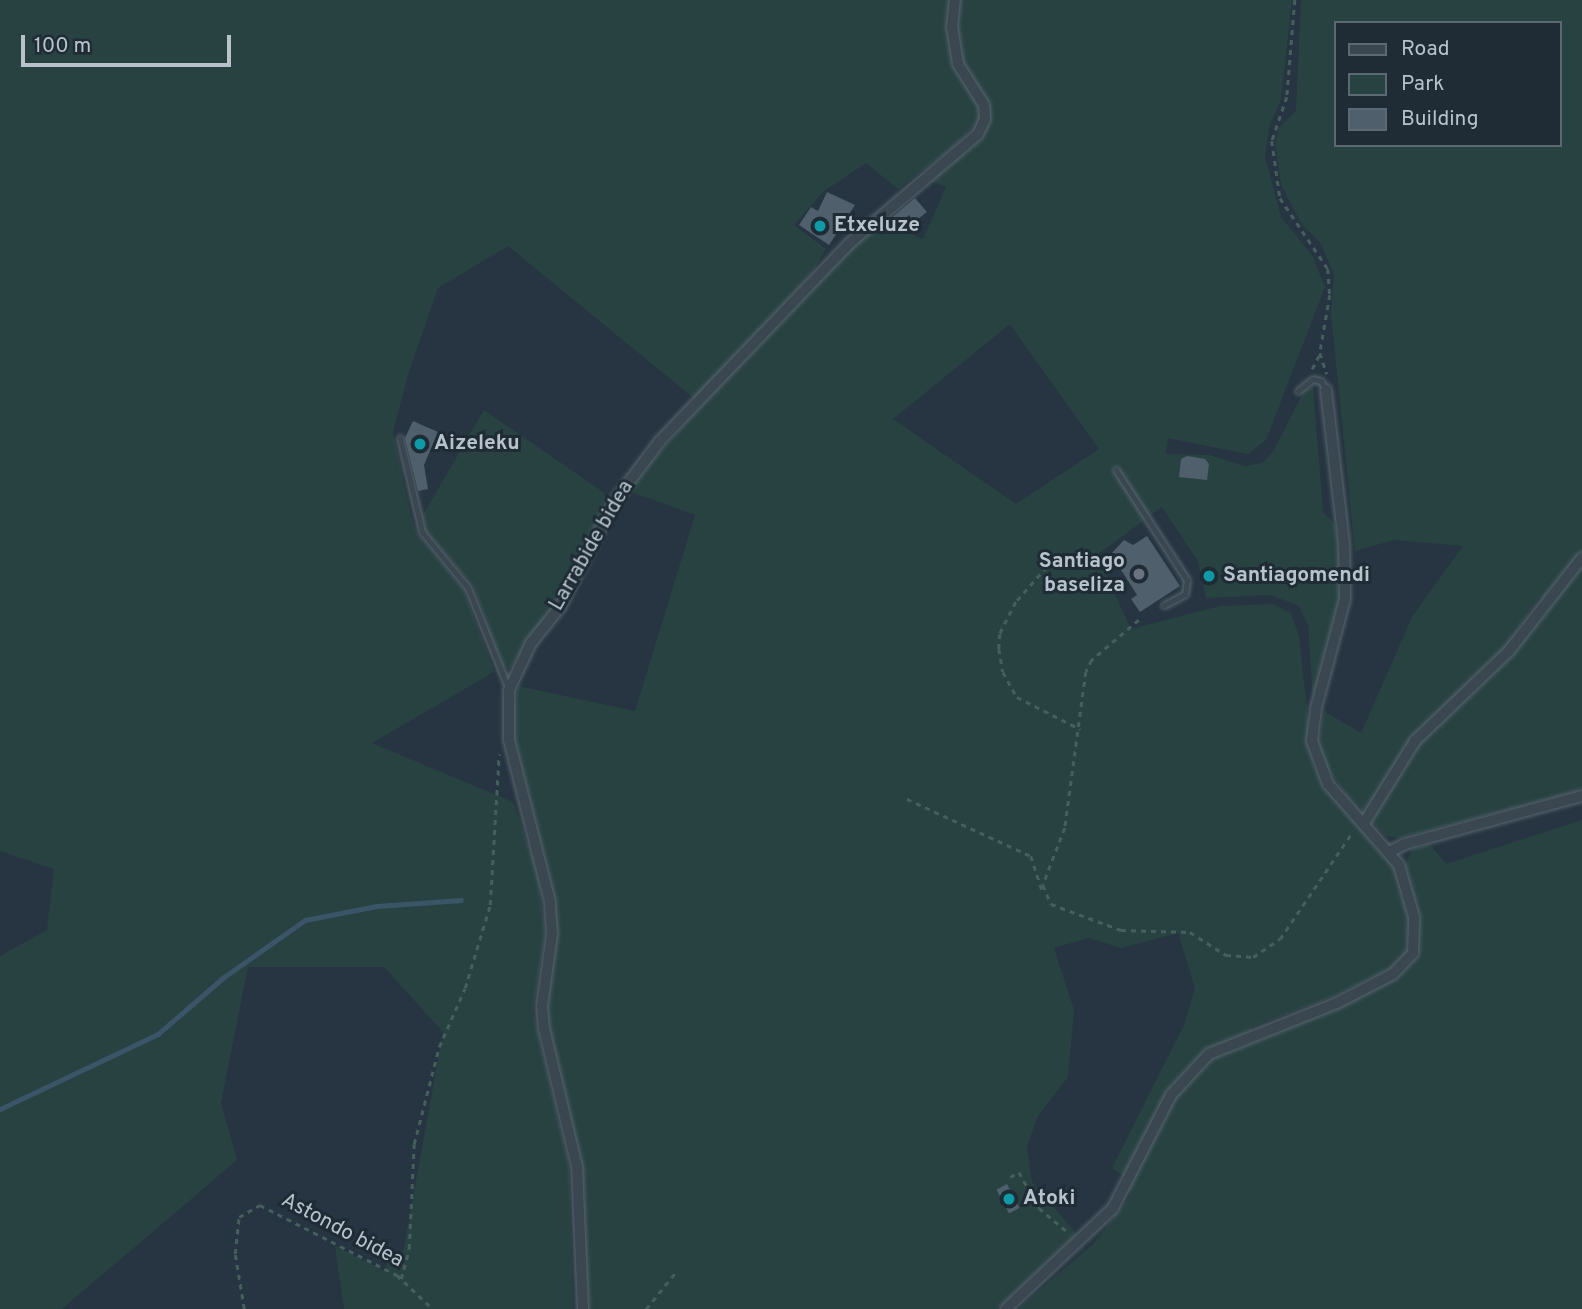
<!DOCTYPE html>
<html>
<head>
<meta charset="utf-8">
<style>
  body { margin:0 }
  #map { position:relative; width:1582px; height:1309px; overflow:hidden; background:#263541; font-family:Overpass,sans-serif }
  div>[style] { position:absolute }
  .green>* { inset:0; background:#284242 }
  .stream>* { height:4.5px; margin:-2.25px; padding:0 2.25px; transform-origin:2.25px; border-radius:2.25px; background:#3a5468 }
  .building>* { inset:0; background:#4f606c; transform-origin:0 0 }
  .path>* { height:2.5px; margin-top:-1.25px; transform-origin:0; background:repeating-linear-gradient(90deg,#465e5d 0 5px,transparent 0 10px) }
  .roads { filter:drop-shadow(0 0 2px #58656e) drop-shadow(0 0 2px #58656e) }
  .service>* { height:5px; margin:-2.5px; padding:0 2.5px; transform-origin:2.5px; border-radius:2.5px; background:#3a4751 }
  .minor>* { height:10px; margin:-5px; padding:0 5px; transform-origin:5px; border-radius:5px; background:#3a4751 }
  .dots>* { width:19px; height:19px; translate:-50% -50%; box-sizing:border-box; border:4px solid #1f2c36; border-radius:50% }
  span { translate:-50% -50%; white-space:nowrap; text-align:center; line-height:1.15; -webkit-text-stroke:6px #1f2c36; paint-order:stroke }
  .poi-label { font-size:21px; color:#b7c2cb; font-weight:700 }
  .left { translate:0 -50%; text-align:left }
  .right { translate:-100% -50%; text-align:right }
  .street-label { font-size:21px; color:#b7c2cb }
  .legend { position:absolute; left:1334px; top:21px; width:228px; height:126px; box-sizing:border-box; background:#1f2c36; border:2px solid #5c6872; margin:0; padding:9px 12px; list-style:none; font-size:21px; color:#b7c2cb }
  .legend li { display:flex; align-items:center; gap:14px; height:35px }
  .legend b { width:35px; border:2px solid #5c6872 }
  .scale { position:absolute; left:21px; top:35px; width:210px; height:32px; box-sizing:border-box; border:4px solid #b7c2cb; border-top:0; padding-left:9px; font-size:21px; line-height:24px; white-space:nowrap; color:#b7c2cb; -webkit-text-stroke:5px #1f2c36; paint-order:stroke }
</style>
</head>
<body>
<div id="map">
  <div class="green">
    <i style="clip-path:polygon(evenodd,0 0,1292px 0,1281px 99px,1269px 127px,1265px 157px,1281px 217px,1312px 255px,1325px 287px,1266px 440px,1248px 454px,1168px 438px,1166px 454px,1209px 455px,1245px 466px,1262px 463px,1273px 452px,1304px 391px,1313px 386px,1323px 512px,1335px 524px,1340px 554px,1340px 596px,1313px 701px,1308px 625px,1299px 606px,1271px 595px,1206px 598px,1198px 561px,1162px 507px,1097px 555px,1131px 629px,1220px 606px,1273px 604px,1291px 613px,1299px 636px,1313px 765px,1322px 784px,1396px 867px,1410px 919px,1406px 952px,1399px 964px,1332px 997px,1252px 1027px,1248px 1041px,1336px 1007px,1414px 956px,1419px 942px,1405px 864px,1413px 849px,1430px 844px,1446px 864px,1582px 820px,1582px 1309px,1018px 1309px,1094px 1243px,1130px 1196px,1126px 1178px,1112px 1168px,1184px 1025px,1195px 988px,1178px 933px,1121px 948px,1089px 938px,1054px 948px,1074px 1010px,1068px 1077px,1038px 1116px,1027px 1146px,1032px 1182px,1077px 1234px,997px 1309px,587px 1309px,579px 1203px,584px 1176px,548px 1030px,546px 1003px,556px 924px,554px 895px,514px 737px,512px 712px,518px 686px,635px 711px,695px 515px,626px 490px,781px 316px,879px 220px,923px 239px,946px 187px,928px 180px,988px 128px,973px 127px,954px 147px,898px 189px,866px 163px,823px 192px,794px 225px,826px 249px,812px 273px,696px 400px,508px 246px,438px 288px,408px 375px,393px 432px,411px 517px,418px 535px,464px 590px,494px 672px,372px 743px,513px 802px,538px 872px,545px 934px,533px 1011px,569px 1165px,573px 1309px,344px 1309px,335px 1246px,388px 1273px,386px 1260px,402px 1258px,443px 1032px,384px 967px,248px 967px,221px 1103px,237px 1160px,62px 1309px,0 1309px,0 956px,47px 930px,54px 869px,0 851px,0 0,1010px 324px,1099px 449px,1016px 504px,893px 419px,1010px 324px)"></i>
    <i style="clip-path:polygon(evenodd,1301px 0,1582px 0,1582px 790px,1399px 838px,1386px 836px,1354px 805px,1323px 763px,1319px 740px,1324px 711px,1361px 733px,1412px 617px,1463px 546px,1394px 540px,1355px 551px,1331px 314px,1334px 275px,1321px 244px,1301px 223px,1281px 184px,1275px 144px,1279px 128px,1296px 111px,1301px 0,1335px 23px,1559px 23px,1559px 145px,1335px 145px,1335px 23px,1301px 0,1539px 598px,1547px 606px,1520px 644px,1514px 635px,1539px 598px)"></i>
    <i style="clip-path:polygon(484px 410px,609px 496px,555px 603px,510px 669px,502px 666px,474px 587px,424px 529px,423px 515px)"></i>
  </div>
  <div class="stream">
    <i style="left:0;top:1109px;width:175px;rotate:-25.4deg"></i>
    <i style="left:158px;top:1034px;width:87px;rotate:-40.8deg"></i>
    <i style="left:224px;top:977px;width:99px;rotate:-35.1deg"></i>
    <i style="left:305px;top:920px;width:73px;rotate:-11deg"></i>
    <i style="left:377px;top:906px;width:84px;rotate:-4.1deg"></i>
  </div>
  <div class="building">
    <i style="clip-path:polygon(827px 192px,855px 205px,829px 245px,799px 225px,811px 207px,818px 211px)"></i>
    <i style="clip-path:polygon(915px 198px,927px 212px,914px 222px,909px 215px,894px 228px,888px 221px)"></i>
    <i style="clip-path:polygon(413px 421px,438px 432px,424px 465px,428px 489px,418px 491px,405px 438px)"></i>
    <i style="clip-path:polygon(1187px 456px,1205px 459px,1209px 464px,1207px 480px,1179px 477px,1181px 459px)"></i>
    <i style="clip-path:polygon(1147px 536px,1180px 586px,1140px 612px,1131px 599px,1137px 595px,1111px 554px,1124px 540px,1133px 545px)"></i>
    <i style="left:1007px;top:1184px;width:27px;height:12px;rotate:62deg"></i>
  </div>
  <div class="path">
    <i style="left:1295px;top:0;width:97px;rotate:94.7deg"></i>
    <i style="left:1287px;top:97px;width:46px;rotate:108.8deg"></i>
    <i style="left:1272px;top:141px;width:58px;rotate:82deg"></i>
    <i style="left:1280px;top:198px;width:86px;rotate:55.9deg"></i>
    <i style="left:1328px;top:269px;width:26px;rotate:86deg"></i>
    <i style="left:1330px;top:295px;width:59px;rotate:99.8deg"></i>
    <i style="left:1320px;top:353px;width:22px;rotate:72deg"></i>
    <i style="left:1312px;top:369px;width:18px;rotate:-63deg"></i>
    <i style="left:1070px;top:558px;width:25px;rotate:159deg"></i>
    <i style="left:1047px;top:567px;width:47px;rotate:131.5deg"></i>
    <i style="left:1016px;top:602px;width:36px;rotate:117deg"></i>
    <i style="left:1000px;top:634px;width:15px;rotate:94deg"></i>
    <i style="left:999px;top:649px;width:23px;rotate:80deg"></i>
    <i style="left:1003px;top:672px;width:29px;rotate:61deg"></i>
    <i style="left:1017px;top:697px;width:71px;rotate:26.9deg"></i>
    <i style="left:1139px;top:620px;width:62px;rotate:139.6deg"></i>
    <i style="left:1092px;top:660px;width:13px;rotate:117deg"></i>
    <i style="left:1086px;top:672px;width:157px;rotate:97.7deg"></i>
    <i style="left:1065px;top:828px;width:61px;rotate:111.1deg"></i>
    <i style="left:1043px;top:885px;width:21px;rotate:67deg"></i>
    <i style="left:1051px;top:904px;width:75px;rotate:20.4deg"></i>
    <i style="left:1121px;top:930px;width:69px;rotate:1.7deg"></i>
    <i style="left:1190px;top:932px;width:43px;rotate:32.6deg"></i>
    <i style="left:1226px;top:955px;width:27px;rotate:4deg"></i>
    <i style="left:1253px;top:957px;width:32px;rotate:-34deg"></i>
    <i style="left:1280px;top:939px;width:130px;rotate:-55.9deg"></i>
    <i style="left:907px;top:799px;width:136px;rotate:24.7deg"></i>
    <i style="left:1031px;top:856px;width:38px;rotate:72deg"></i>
    <i style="left:1010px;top:1177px;width:10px;rotate:-29deg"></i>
    <i style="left:1019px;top:1172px;width:41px;rotate:60.9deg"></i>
    <i style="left:1039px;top:1208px;width:40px;rotate:40deg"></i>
    <i style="left:401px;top:1279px;width:31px;rotate:-75deg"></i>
    <i style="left:409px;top:1249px;width:105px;rotate:-87.3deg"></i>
    <i style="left:414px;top:1144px;width:100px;rotate:-75.5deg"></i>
    <i style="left:439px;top:1047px;width:64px;rotate:-66.2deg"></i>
    <i style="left:465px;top:988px;width:87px;rotate:-73.2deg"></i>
    <i style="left:490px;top:905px;width:151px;rotate:-86.6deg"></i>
    <i style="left:244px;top:1309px;width:56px;rotate:-99.3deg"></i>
    <i style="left:235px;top:1254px;width:37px;rotate:-84deg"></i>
    <i style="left:239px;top:1217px;width:24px;rotate:-30deg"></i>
    <i style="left:260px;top:1205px;width:154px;rotate:27.1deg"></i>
    <i style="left:397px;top:1275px;width:50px;rotate:43.4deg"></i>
    <i style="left:646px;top:1309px;width:46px;rotate:-51.1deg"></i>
  </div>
  <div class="roads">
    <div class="service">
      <i style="left:1298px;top:391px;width:19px;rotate:-39deg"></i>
      <i style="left:1313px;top:379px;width:8px;rotate:14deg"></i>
      <i style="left:1321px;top:381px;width:10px;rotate:61deg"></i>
      <i style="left:400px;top:438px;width:97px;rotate:76.8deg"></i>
      <i style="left:422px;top:532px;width:72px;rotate:50.6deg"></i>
      <i style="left:468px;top:588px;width:110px;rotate:68.1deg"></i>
      <i style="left:1116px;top:470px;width:131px;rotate:57.2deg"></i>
      <i style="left:1187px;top:580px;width:14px;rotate:98deg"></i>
      <i style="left:1185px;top:594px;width:24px;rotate:152deg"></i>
    </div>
    <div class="minor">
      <i style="left:1364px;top:823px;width:97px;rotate:-58.1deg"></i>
      <i style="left:1415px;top:741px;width:130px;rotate:-43.8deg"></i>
      <i style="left:1509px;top:651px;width:118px;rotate:-51.9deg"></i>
      <i style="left:1391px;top:851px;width:16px;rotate:-27deg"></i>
      <i style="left:1405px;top:844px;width:183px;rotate:-15.2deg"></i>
      <i style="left:583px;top:1309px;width:142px;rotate:-92.4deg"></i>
      <i style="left:577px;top:1167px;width:142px;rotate:-103.4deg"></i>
      <i style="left:544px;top:1029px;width:23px;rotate:-95deg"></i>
      <i style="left:542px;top:1006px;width:73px;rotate:-82.1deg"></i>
      <i style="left:552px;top:934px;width:32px;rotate:-94deg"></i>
      <i style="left:550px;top:902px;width:167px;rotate:-104.2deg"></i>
      <i style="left:509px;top:740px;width:50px;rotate:-90deg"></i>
      <i style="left:509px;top:690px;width:52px;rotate:-64.9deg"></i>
      <i style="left:531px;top:643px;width:46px;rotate:-51.1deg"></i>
      <i style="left:560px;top:607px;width:118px;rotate:-62.8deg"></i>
      <i style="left:614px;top:502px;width:76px;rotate:-53deg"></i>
      <i style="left:660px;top:441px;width:274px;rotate:-46.2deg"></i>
      <i style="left:850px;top:243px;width:168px;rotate:-40.4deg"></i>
      <i style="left:978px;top:134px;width:17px;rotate:-65deg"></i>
      <i style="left:985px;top:119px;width:14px;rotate:-94deg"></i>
      <i style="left:984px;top:105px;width:49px;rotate:-122.4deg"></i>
      <i style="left:958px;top:64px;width:37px;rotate:-99deg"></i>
      <i style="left:952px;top:27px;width:27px;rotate:-84deg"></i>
      <i style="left:1006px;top:1309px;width:147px;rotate:-43.3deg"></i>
      <i style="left:1113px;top:1208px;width:127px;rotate:-62.8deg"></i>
      <i style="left:1171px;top:1095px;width:56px;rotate:-47.2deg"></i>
      <i style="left:1209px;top:1054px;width:138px;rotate:-21.7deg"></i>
      <i style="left:1337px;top:1003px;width:63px;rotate:-27.4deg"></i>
      <i style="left:1393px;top:974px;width:29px;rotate:-46deg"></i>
      <i style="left:1413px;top:953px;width:36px;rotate:-88deg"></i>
      <i style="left:1414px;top:917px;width:54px;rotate:-106.1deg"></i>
      <i style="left:1399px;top:865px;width:108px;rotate:-131.2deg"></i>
      <i style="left:1328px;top:784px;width:46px;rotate:-110.4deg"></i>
      <i style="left:1312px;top:741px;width:33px;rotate:-83deg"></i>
      <i style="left:1316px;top:708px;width:113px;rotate:-75.1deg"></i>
      <i style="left:1345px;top:599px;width:56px;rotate:-91deg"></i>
      <i style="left:1344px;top:543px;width:154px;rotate:-96.7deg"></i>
    </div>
  </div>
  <div class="dots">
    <i style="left:820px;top:226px;background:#0f9aa8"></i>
    <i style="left:420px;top:444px;background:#0f9aa8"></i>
    <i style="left:1139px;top:574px;background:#6b7280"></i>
    <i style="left:1209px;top:576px;background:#0f9aa8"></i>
    <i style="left:1009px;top:1199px;background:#0f9aa8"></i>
  </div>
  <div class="poi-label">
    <span class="left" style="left:834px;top:226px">Etxeluze</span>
    <span class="left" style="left:434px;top:444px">Aizeleku</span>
    <span class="right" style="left:1125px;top:574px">Santiago<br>baseliza</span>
    <span class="left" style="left:1223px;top:576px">Santiagomendi</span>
    <span class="left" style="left:1023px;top:1199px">Atoki</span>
  </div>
  <div class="street-label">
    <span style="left:592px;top:546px;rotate:-60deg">Larrabide bidea</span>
    <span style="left:342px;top:1231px;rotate:28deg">Astondo bidea</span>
  </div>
  <ul class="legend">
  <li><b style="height:9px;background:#3a4751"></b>Road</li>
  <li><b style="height:19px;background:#284242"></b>Park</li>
  <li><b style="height:19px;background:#4f606c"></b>Building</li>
  </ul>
  <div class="scale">100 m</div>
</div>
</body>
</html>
